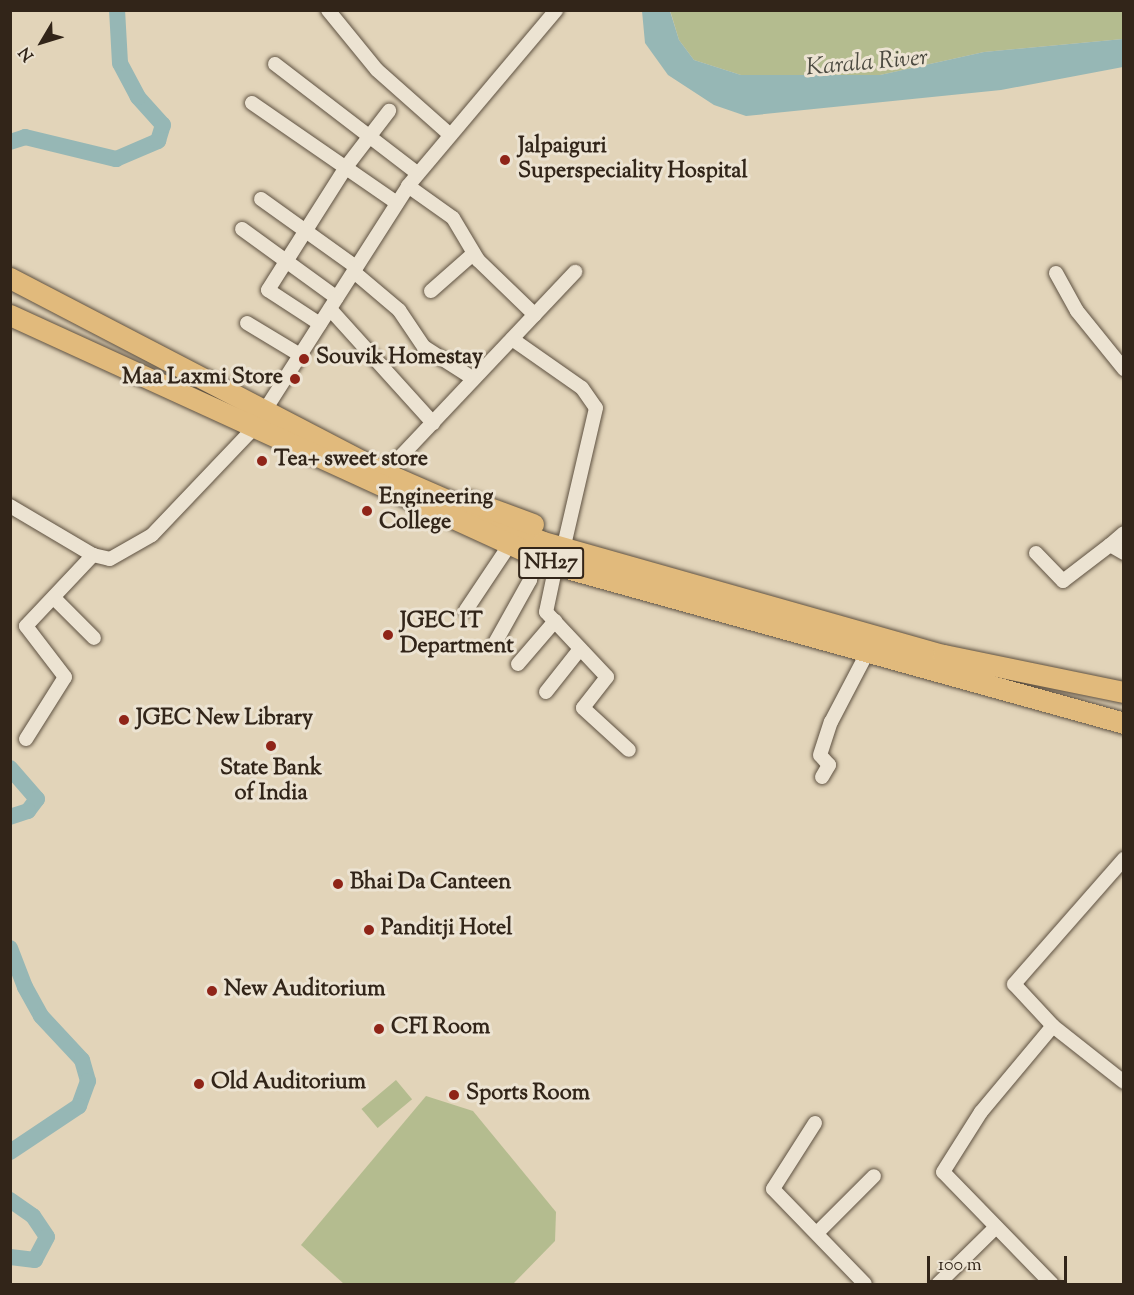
<!DOCTYPE html>
<html>
<head>
<meta charset="utf-8">
<style>
  body { margin:0 }
  #map { position:relative; width:1134px; height:1295px; overflow:hidden; background:#e2d4b9; font-family:"Sorts Mill Goudy",serif }
  div>[style] { position:absolute }
  .green>* { inset:0; background:#b4bc8f; transform-origin:0 0 }
  .water>* { inset:0; background:#96b7b5 }
  .river>* { height:16px; margin:-8px; padding:0 8px; transform-origin:8px; border-radius:8px; background:#96b7b5 }
  .roads { filter:drop-shadow(0 0 2px #5e5141) drop-shadow(0 0 2px #5e5141) }
  .minor>* { height:14px; margin:-7px; padding:0 7px; transform-origin:7px; border-radius:7px; background:#ece3d2 }
  .highway>* { height:21px; margin:-10.5px; padding:0 10.5px; transform-origin:10.5px; border-radius:10.5px; background:#e1ba7c }
  .dots>* { width:16px; height:16px; translate:-50% -50%; box-sizing:border-box; border:3px solid #ece3d2; border-radius:50% }
  span { translate:-50% -50%; white-space:nowrap; text-align:center; line-height:1.15; -webkit-text-stroke:6px #ece3d2; paint-order:stroke }
  .shield-label span { padding:2px 4px; background:#ece3d2; border:2px solid; border-radius:4px; -webkit-text-stroke-width:0 }
  .shield-label { font-size:21px; color:#322519; font-weight:700 }
  .poi-label { font-size:22px; color:#322519; font-weight:700 }
  .left { translate:0 -50%; text-align:left }
  .right { translate:-100% -50%; text-align:right }
  .water-label { font-size:24px; color:#4b4a40; font-style:italic }
  .frame { position:absolute; inset:0; border:12px solid #322519; pointer-events:none }
  .north { position:absolute; left:12px; top:12px; width:60px; height:60px; -webkit-text-stroke:4px #ece3d2; paint-order:stroke; rotate:232deg; font-size:16px; font-weight:700; line-height:24px; text-align:center; color:#322519 }
  .north::after { content:''; display:block; margin:auto; width:21px; height:27px; background:#322519; clip-path:polygon(50% 0,100% 100%,50% 72%,0 100%) }
  .scale { position:absolute; left:927px; top:1256px; width:140px; height:27px; box-sizing:border-box; border:3px solid #322519; border-top:0; padding-left:8px; font-size:18px; line-height:21px; white-space:nowrap; color:#322519; -webkit-text-stroke:4px #ece3d2; paint-order:stroke }
</style>
</head>
<body>
<div id="map">
  <div class="green">
    <i style="clip-path:polygon(670px 10px,1123px 11px,1123px 39px,984px 52px,880px 75px,741px 75px,694px 60px,679px 40px)"></i>
    <i style="left:396px;top:1080px;width:25px;height:45px;rotate:50deg"></i>
    <i style="clip-path:polygon(426px 1096px,473px 1111px,556px 1212px,555px 1241px,513px 1284px,344px 1284px,301px 1245px)"></i>
  </div>
  <div class="water">
    <i style="clip-path:polygon(642px 11px,670px 11px,679px 40px,694px 60px,741px 75px,880px 75px,984px 52px,1123px 39px,1123px 67px,1001px 90px,746px 116px,714px 105px,668px 75px,645px 43px)"></i>
  </div>
  <div class="river">
    <i style="left:10px;top:142px;width:16px;rotate:-18deg"></i>
    <i style="left:25px;top:137px;width:94px;rotate:13.6deg"></i>
    <i style="left:116px;top:159px;width:46px;rotate:-23.2deg"></i>
    <i style="left:158px;top:141px;width:17px;rotate:-73deg"></i>
    <i style="left:163px;top:125px;width:38px;rotate:-132deg"></i>
    <i style="left:138px;top:97px;width:38px;rotate:-118deg"></i>
    <i style="left:120px;top:63px;width:53px;rotate:-93.2deg"></i>
    <i style="left:10px;top:768px;width:41px;rotate:48.9deg"></i>
    <i style="left:37px;top:799px;width:15px;rotate:127deg"></i>
    <i style="left:28px;top:811px;width:19px;rotate:162deg"></i>
    <i style="left:10px;top:948px;width:42px;rotate:69deg"></i>
    <i style="left:25px;top:987px;width:33px;rotate:61deg"></i>
    <i style="left:41px;top:1016px;width:60px;rotate:47deg"></i>
    <i style="left:82px;top:1060px;width:22px;rotate:74deg"></i>
    <i style="left:88px;top:1081px;width:27px;rotate:110deg"></i>
    <i style="left:79px;top:1106px;width:83px;rotate:146.3deg"></i>
    <i style="left:10px;top:1200px;width:28px;rotate:35deg"></i>
    <i style="left:33px;top:1216px;width:25px;rotate:56deg"></i>
    <i style="left:47px;top:1237px;width:26px;rotate:118deg"></i>
    <i style="left:35px;top:1260px;width:25px;rotate:-173deg"></i>
  </div>
  <div class="roads">
    <div class="minor">
      <i style="left:328px;top:10px;width:77px;rotate:50.8deg"></i>
      <i style="left:377px;top:70px;width:95px;rotate:41.6deg"></i>
      <i style="left:275px;top:64px;width:179px;rotate:37.5deg"></i>
      <i style="left:252px;top:103px;width:176px;rotate:34.6deg"></i>
      <i style="left:408px;top:186px;width:55px;rotate:35.4deg"></i>
      <i style="left:453px;top:218px;width:49px;rotate:59.2deg"></i>
      <i style="left:478px;top:260px;width:79px;rotate:44deg"></i>
      <i style="left:261px;top:199px;width:117px;rotate:35.6deg"></i>
      <i style="left:242px;top:229px;width:117px;rotate:36deg"></i>
      <i style="left:354px;top:272px;width:59px;rotate:40.2deg"></i>
      <i style="left:399px;top:310px;width:45px;rotate:56deg"></i>
      <i style="left:424px;top:347px;width:59px;rotate:32.6deg"></i>
      <i style="left:1056px;top:273px;width:43px;rotate:61.1deg"></i>
      <i style="left:1077px;top:311px;width:75px;rotate:51deg"></i>
      <i style="left:431px;top:291px;width:56px;rotate:-41.4deg"></i>
      <i style="left:330px;top:309px;width:154px;rotate:47.9deg"></i>
      <i style="left:247px;top:323px;width:62px;rotate:31.1deg"></i>
      <i style="left:320px;top:324px;width:62px;rotate:-146.8deg"></i>
      <i style="left:268px;top:290px;width:146px;rotate:-57.6deg"></i>
      <i style="left:346px;top:167px;width:71px;rotate:-52.5deg"></i>
      <i style="left:512px;top:339px;width:85px;rotate:35deg"></i>
      <i style="left:582px;top:388px;width:24px;rotate:55deg"></i>
      <i style="left:596px;top:408px;width:137px;rotate:103.1deg"></i>
      <i style="left:265px;top:410px;width:266px;rotate:-57.4deg"></i>
      <i style="left:408px;top:186px;width:230px;rotate:-49.9deg"></i>
      <i style="left:385px;top:473px;width:277px;rotate:-46.6deg"></i>
      <i style="left:10px;top:506px;width:96px;rotate:30.6deg"></i>
      <i style="left:1110px;top:545px;width:18px;rotate:-41deg"></i>
      <i style="left:1036px;top:553px;width:39px;rotate:46deg"></i>
      <i style="left:1063px;top:581px;width:59px;rotate:-37.5deg"></i>
      <i style="left:1110px;top:545px;width:16px;rotate:30deg"></i>
      <i style="left:556px;top:565px;width:48px;rotate:102deg"></i>
      <i style="left:546px;top:612px;width:89px;rotate:46.8deg"></i>
      <i style="left:607px;top:677px;width:39px;rotate:128deg"></i>
      <i style="left:583px;top:708px;width:62px;rotate:42.4deg"></i>
      <i style="left:55px;top:599px;width:55px;rotate:45deg"></i>
      <i style="left:466px;top:610px;width:76px;rotate:-56.3deg"></i>
      <i style="left:495px;top:643px;width:72px;rotate:-60.9deg"></i>
      <i style="left:530px;top:580px;width:24px;rotate:-78deg"></i>
      <i style="left:518px;top:664px;width:57px;rotate:-49.3deg"></i>
      <i style="left:546px;top:692px;width:55px;rotate:-51.7deg"></i>
      <i style="left:26px;top:739px;width:73px;rotate:-57.8deg"></i>
      <i style="left:65px;top:677px;width:64px;rotate:-127.4deg"></i>
      <i style="left:26px;top:626px;width:98px;rotate:-46.7deg"></i>
      <i style="left:93px;top:555px;width:17px;rotate:13deg"></i>
      <i style="left:110px;top:559px;width:48px;rotate:-29.7deg"></i>
      <i style="left:152px;top:535px;width:145px;rotate:-46.4deg"></i>
      <i style="left:822px;top:777px;width:14px;rotate:-60deg"></i>
      <i style="left:829px;top:765px;width:13px;rotate:-132deg"></i>
      <i style="left:820px;top:755px;width:35px;rotate:-72deg"></i>
      <i style="left:831px;top:722px;width:78px;rotate:-62.4deg"></i>
      <i style="left:1053px;top:1026px;width:90px;rotate:38.3deg"></i>
      <i style="left:815px;top:1123px;width:78px;rotate:122.5deg"></i>
      <i style="left:773px;top:1189px;width:132px;rotate:45.9deg"></i>
      <i style="left:818px;top:1232px;width:79px;rotate:-45deg"></i>
      <i style="left:938px;top:1284px;width:81px;rotate:-44.5deg"></i>
      <i style="left:1052px;top:1284px;width:156px;rotate:-134.2deg"></i>
      <i style="left:943px;top:1172px;width:71px;rotate:-57.7deg"></i>
      <i style="left:981px;top:1112px;width:112px;rotate:-50.1deg"></i>
      <i style="left:1053px;top:1026px;width:57px;rotate:-132.9deg"></i>
      <i style="left:1014px;top:984px;width:167px;rotate:-48.7deg"></i>
    </div>
    <div class="highway">
      <i style="left:10px;top:278px;width:423px;rotate:27.5deg"></i>
      <i style="left:385px;top:473px;width:172px;rotate:23.6deg"></i>
      <i style="left:543px;top:542px;width:416px;rotate:15.8deg"></i>
      <i style="left:943px;top:655px;width:185px;rotate:11.6deg"></i>
      <i style="left:10px;top:315px;width:601px;rotate:24.6deg"></i>
      <i style="left:556px;top:565px;width:590px;rotate:15.54deg"></i>
      <i style="left:470px;top:501px;width:67px;rotate:20.1deg"></i>
    </div>
  </div>
  <div class="dots">
    <i style="left:505px;top:160px;background:#8f2418"></i>
    <i style="left:304px;top:359px;background:#8f2418"></i>
    <i style="left:295px;top:379px;background:#8f2418"></i>
    <i style="left:262px;top:461px;background:#8f2418"></i>
    <i style="left:367px;top:511px;background:#8f2418"></i>
    <i style="left:388px;top:635px;background:#8f2418"></i>
    <i style="left:124px;top:720px;background:#8f2418"></i>
    <i style="left:271px;top:746px;background:#8f2418"></i>
    <i style="left:338px;top:884px;background:#8f2418"></i>
    <i style="left:369px;top:930px;background:#8f2418"></i>
    <i style="left:212px;top:991px;background:#8f2418"></i>
    <i style="left:379px;top:1029px;background:#8f2418"></i>
    <i style="left:199px;top:1084px;background:#8f2418"></i>
    <i style="left:454px;top:1095px;background:#8f2418"></i>
  </div>
  <div class="shield-label">
    <span style="left:551px;top:563px">NH27</span>
  </div>
  <div class="poi-label">
    <span class="left" style="left:518px;top:160px">Jalpaiguri<br>Superspeciality Hospital</span>
    <span class="left" style="left:316px;top:359px">Souvik Homestay</span>
    <span class="right" style="left:283px;top:379px">Maa Laxmi Store</span>
    <span class="left" style="left:274px;top:461px">Tea+ sweet store</span>
    <span class="left" style="left:379px;top:511px">Engineering<br>College</span>
    <span class="left" style="left:400px;top:635px">JGEC IT<br>Department</span>
    <span class="left" style="left:136px;top:720px">JGEC New Library</span>
    <span style="left:271px;top:782px">State Bank<br>of India</span>
    <span class="left" style="left:350px;top:884px">Bhai Da Canteen</span>
    <span class="left" style="left:381px;top:930px">Panditji Hotel</span>
    <span class="left" style="left:224px;top:991px">New Auditorium</span>
    <span class="left" style="left:391px;top:1029px">CFI Room</span>
    <span class="left" style="left:211px;top:1084px">Old Auditorium</span>
    <span class="left" style="left:466px;top:1095px">Sports Room</span>
  </div>
  <div class="water-label">
    <span style="left:867px;top:64px;rotate:-5deg">Karala River</span>
  </div>
  <div class="frame"></div>
  <div class="north">N</div>
  <div class="scale">100 m</div>
</div>
</body>
</html>
